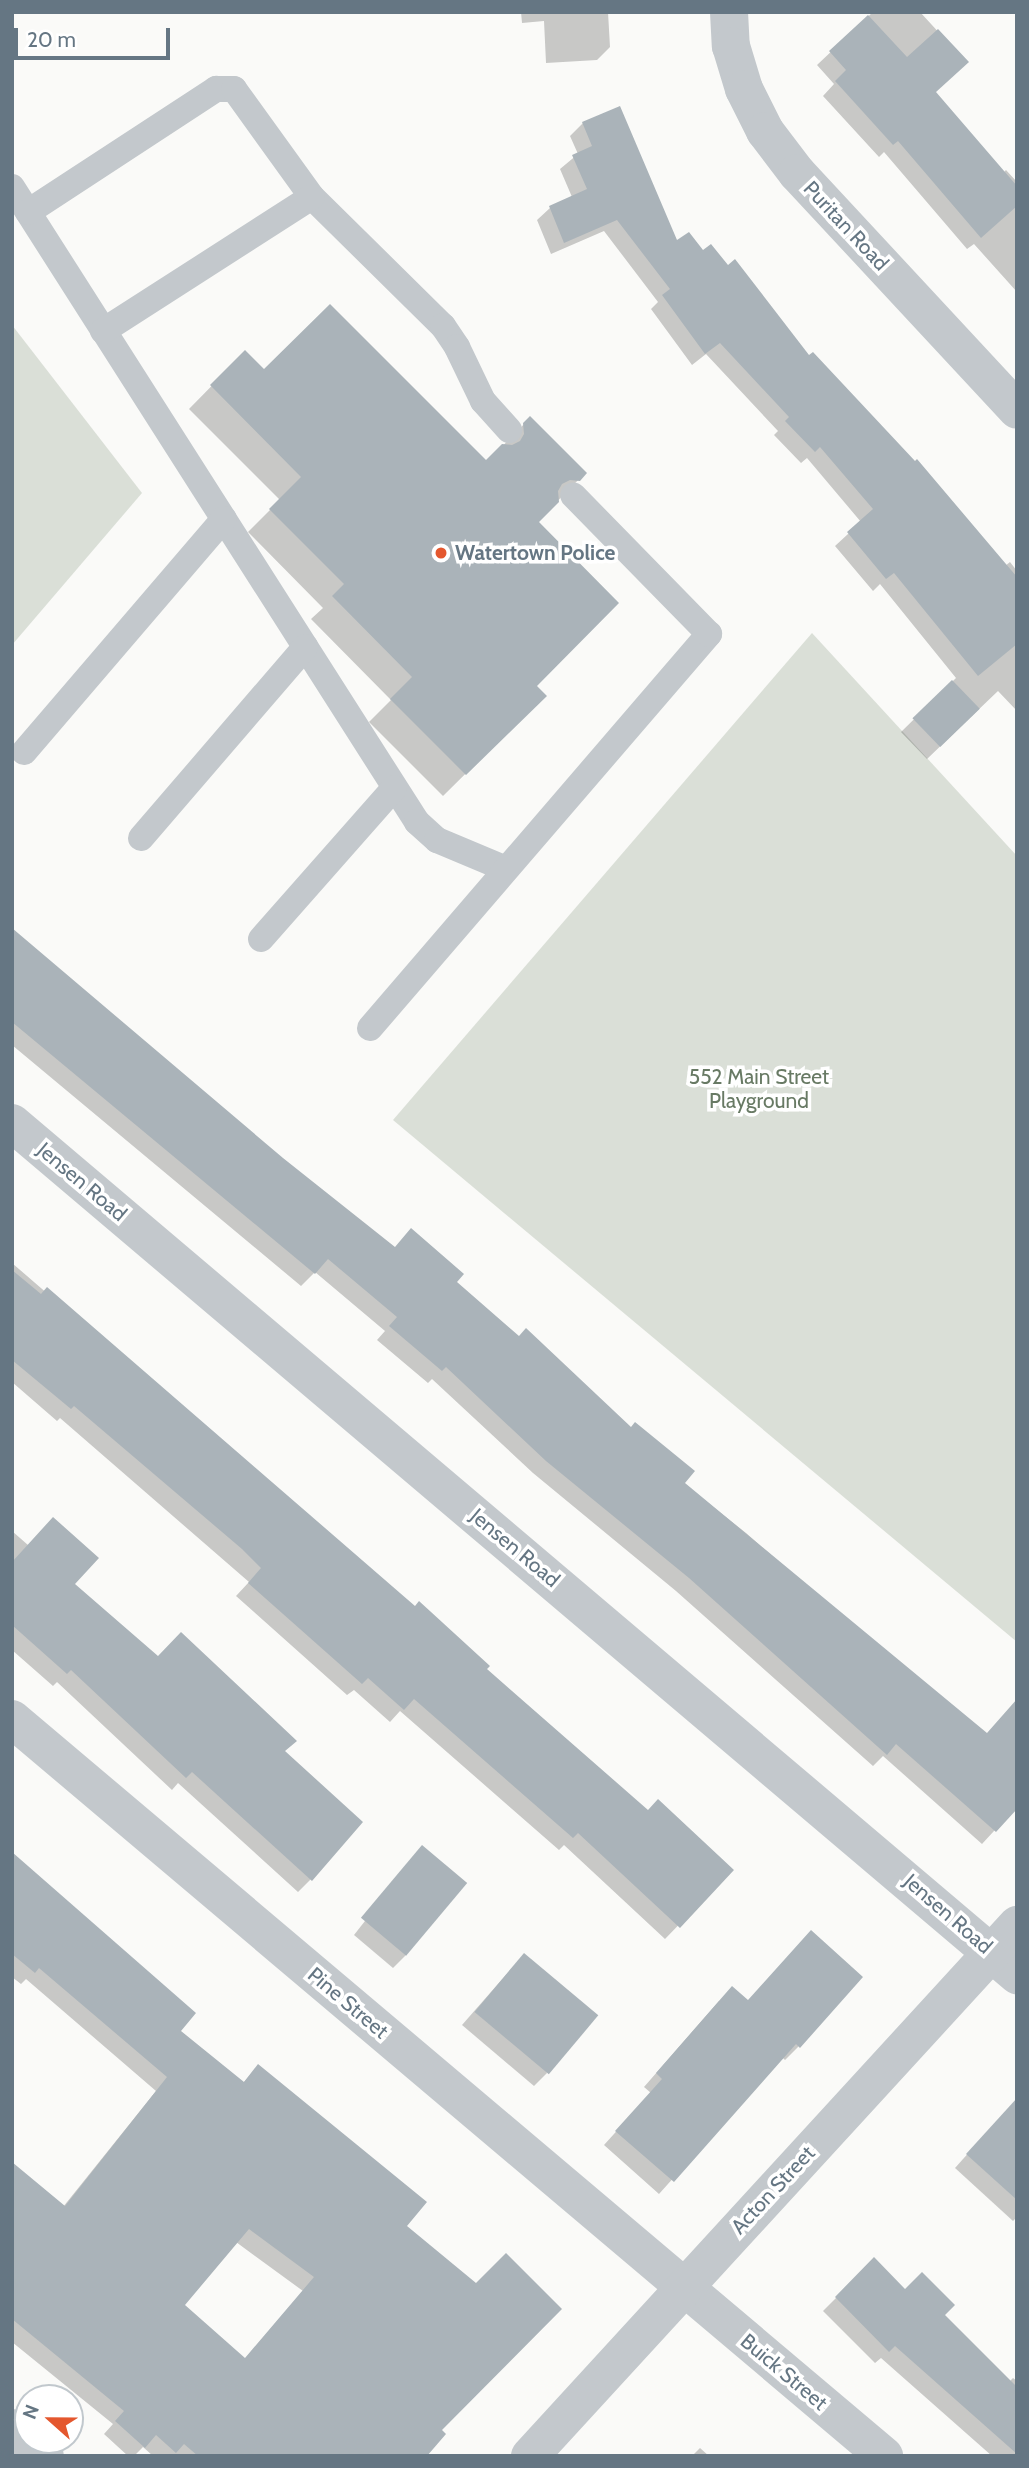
<!DOCTYPE html>
<html>
<head>
<meta charset="utf-8">
<style>
  body { margin:0 }
  #map { position:relative; width:1029px; height:2468px; overflow:hidden; background:#fafaf8; font-family:Cabin,sans-serif }
  div>[style] { position:absolute }
  .green>* { inset:0; background:#dadfd7 }
  .shadow>* { inset:0; background:#0003 }
  .building>* { inset:0; background:#aab3b9; transform-origin:0 0 }
  .service>* { height:26px; margin:-13px; padding:0 13px; transform-origin:13px; border-radius:13px; background:#c3c8cc }
  .minor>* { height:38px; margin:-19px; padding:0 19px; transform-origin:19px; border-radius:19px; background:#c3c8cc }
  .dots>* { width:19px; height:19px; translate:-50% -50%; box-sizing:border-box; border:4px solid #fff; border-radius:50% }
  span { translate:-50% -50%; white-space:nowrap; text-align:center; line-height:1.15; -webkit-text-stroke:7px #fff; paint-order:stroke }
  .street-label { font-size:21px; color:#657683 }
  .poi-label { font-size:21px; color:#657683; font-weight:700 }
  .left { translate:0 -50%; text-align:left }
  .park-label { font-size:21px; color:#687a64 }
  .frame { position:absolute; inset:0; border:14px solid #657683; pointer-events:none }
  .north { position:absolute; left:14px; top:2384px; width:70px; height:70px; box-sizing:border-box; background:#fff; border:2px solid #c1c8cd; border-radius:50%; rotate:291deg; font-size:19px; font-weight:700; line-height:28px; text-align:center; color:#657683 }
  .north::after { content:''; display:block; margin:auto; width:24px; height:32px; background:#e4572e; clip-path:polygon(50% 0,100% 100%,50% 72%,0 100%) }
  .scale { position:absolute; left:14px; top:28px; width:156px; height:32px; box-sizing:border-box; border:4px solid #657683; border-top:0; padding-left:9px; font-size:21px; line-height:24px; white-space:nowrap; color:#657683; -webkit-text-stroke:5px #fff; paint-order:stroke }
</style>
</head>
<body>
<div id="map">
  <div class="green">
    <i style="clip-path:polygon(12px 325px,142px 493px,12px 645px)"></i>
    <i style="clip-path:polygon(812px 633px,1017px 856px,1017px 1642px,393px 1120px)"></i>
  </div>
  <div class="shadow">
    <i style="clip-path:polygon(521px 12px,608px 12px,610px 47px,597px 60px,546px 63px,544px 21px,522px 23px)"></i>
    <i style="clip-path:polygon(873px 12px,920px 12px,966px 62px,934px 93px,1003px 173px,1006px 170px,1017px 182px,1017px 292px,974px 244px,967px 249px,884px 152px,879px 157px,823px 96px,834px 84px,817px 65px)"></i>
    <i style="clip-path:polygon(583px 123px,677px 243px,702px 253px,809px 357px,1005px 566px,1010px 562px,1017px 571px,1017px 711px,998px 691px,927px 759px,901px 732px,956px 678px,880px 584px,873px 591px,835px 546px,861px 522px,807px 458px,801px 463px,774px 435px,778px 431px,706px 354px,692px 365px,651px 309px,658px 302px,604px 231px,551px 254px,537px 220px,550px 208px,572px 197px,560px 169px,578px 154px,570px 136px)"></i>
    <i style="clip-path:polygon(245px 352px,264px 372px,486px 463px,530px 418px,585px 473px,537px 522px,535px 686px,544px 696px,443px 796px,369px 722px,391px 700px,311px 619px,323px 608px,248px 532px,280px 500px,189px 409px)"></i>
    <i style="clip-path:polygon(12px 930px,282px 1159px,394px 1248px,455px 1282px,683px 1483px,746px 1533px,868px 1639px,1017px 1806px,982px 1844px,883px 1756px,873px 1766px,676px 1591px,533px 1473px,432px 1379px,428px 1383px,377px 1340px,385px 1331px,315px 1272px,301px 1286px,12px 1045px)"></i>
    <i style="clip-path:polygon(12px 1263px,647px 1812px,732px 1870px,665px 1939px,564px 1845px,559px 1850px,400px 1711px,390px 1722px,354px 1690px,347px 1695px,236px 1596px,249px 1582px,60px 1418px,57px 1421px,12px 1382px)"></i>
    <i style="clip-path:polygon(12px 1531px,157px 1658px,283px 1752px,311px 1879px,298px 1892px,178px 1783px,172px 1790px,57px 1682px,53px 1686px,12px 1650px)"></i>
    <i style="clip-path:polygon(423px 1847px,406px 1955px,393px 1968px,354px 1935px)"></i>
    <i style="clip-path:polygon(evenodd,12px 1857px,178px 2031px,243px 2083px,258px 2066px,404px 2226px,439px 2431px,425px 2456px,153px 2456px,143px 2447px,134px 2456px,128px 2456px,104px 2434px,113px 2424px,12px 2342px,12px 2171px,63px 2207px,156px 2091px,26px 1979px,21px 1984px,12px 1977px,12px 1857px,236px 2242px,303px 2291px,244px 2360px,183px 2305px,236px 2242px)"></i>
    <i style="clip-path:polygon(512px 1968px,547px 2073px,534px 2086px,462px 2025px)"></i>
    <i style="clip-path:polygon(860px 1977px,798px 2047px,785px 2060px,782px 2057px,659px 2194px,604px 2145px,651px 2093px,644px 2087px,719px 2001px,748px 2002px)"></i>
    <i style="clip-path:polygon(1017px 2114px,1017px 2217px,1013px 2221px,955px 2168px,997px 2121px)"></i>
    <i style="clip-path:polygon(874px 2260px,905px 2291px,943px 2315px,1009px 2382px,1013px 2378px,1017px 2381px,1017px 2456px,992px 2456px,881px 2358px,875px 2363px,823px 2311px)"></i>
    <i style="clip-path:polygon(700px 2448px,709px 2456px,692px 2456px)"></i>
  </div>
  <div class="building">
    <i style="clip-path:polygon(868px 15px,907px 57px,938px 29px,969px 62px,936px 92px,1017px 186px,1017px 206px,981px 238px,898px 141px,893px 145px,835px 81px,846px 70px,829px 51px)"></i>
    <i style="clip-path:polygon(620px 106px,677px 240px,689px 232px,703px 250px,711px 244px,728px 265px,735px 259px,809px 355px,813px 352px,915px 461px,917px 459px,1017px 577px,1017px 644px,978px 676px,894px 573px,886px 579px,847px 532px,873px 509px,820px 447px,815px 452px,785px 421px,789px 417px,720px 343px,705px 354px,662px 295px,670px 289px,617px 220px,564px 243px,549px 206px,587px 189px,572px 155px,592px 146px,582px 122px)"></i>
    <i style="clip-path:polygon(330px 304px,486px 460px,502px 444px,512px 445px,520px 441px,524px 434px,523px 423px,530px 416px,587px 473px,580px 481px,570px 480px,562px 484px,558px 491px,559px 502px,539px 522px,619px 603px,537px 686px,547px 696px,466px 775px,390px 699px,412px 677px,332px 596px,344px 584px,269px 509px,301px 477px,210px 385px,245px 350px,264px 369px)"></i>
    <i style="left:952px;top:680px;width:40px;height:55px;rotate:46deg"></i>
    <i style="clip-path:polygon(12px 928px,283px 1158px,395px 1247px,411px 1228px,464px 1274px,457px 1282px,519px 1336px,526px 1328px,631px 1427px,635px 1422px,695px 1471px,685px 1483px,987px 1733px,1017px 1699px,1017px 1809px,996px 1832px,896px 1744px,887px 1755px,689px 1578px,546px 1461px,446px 1367px,442px 1371px,389px 1326px,397px 1317px,328px 1259px,315px 1274px,12px 1022px)"></i>
    <i style="clip-path:polygon(12px 1270px,41px 1294px,47px 1287px,415px 1606px,419px 1601px,490px 1666px,487px 1669px,648px 1810px,658px 1799px,734px 1870px,680px 1928px,578px 1833px,573px 1838px,414px 1699px,404px 1710px,368px 1678px,362px 1684px,248px 1583px,261px 1568px,242px 1549px,74px 1406px,71px 1409px,12px 1360px)"></i>
    <i style="clip-path:polygon(53px 1517px,99px 1558px,75px 1584px,158px 1656px,181px 1632px,297px 1741px,285px 1751px,363px 1822px,312px 1881px,192px 1772px,186px 1778px,71px 1670px,67px 1674px,12px 1625px,12px 1562px)"></i>
    <i style="left:422px;top:1845px;width:59px;height:95px;rotate:40deg"></i>
    <i style="clip-path:polygon(evenodd,12px 1852px,196px 2013px,181px 2031px,244px 2082px,258px 2064px,427px 2202px,407px 2226px,476px 2283px,506px 2253px,562px 2309px,442px 2430px,446px 2434px,427px 2456px,198px 2456px,184px 2444px,176px 2453px,156px 2435px,145px 2448px,115px 2421px,124px 2411px,12px 2319px,12px 2162px,65px 2206px,167px 2077px,39px 1968px,35px 1973px,12px 1954px,12px 1852px,249px 2229px,314px 2277px,245px 2358px,185px 2305px,249px 2229px)"></i>
    <i style="clip-path:polygon(811px 1930px,863px 1977px,800px 2048px,796px 2044px,674px 2182px,615px 2131px,662px 2079px,656px 2073px,732px 1986px,748px 2000px)"></i>
    <i style="left:524px;top:1953px;width:97px;height:77px;rotate:40deg"></i>
    <i style="clip-path:polygon(1017px 2098px,1017px 2200px,966px 2154px)"></i>
    <i style="clip-path:polygon(874px 2257px,905px 2289px,922px 2272px,955px 2305px,945px 2315px,1017px 2387px,1017px 2454px,895px 2346px,889px 2352px,835px 2297px)"></i>
  </div>
  <div class="service">
    <i style="left:12px;top:187px;width:753px;rotate:57.47deg"></i>
    <i style="left:417px;top:822px;width:27px;rotate:42deg"></i>
    <i style="left:437px;top:840px;width:75px;rotate:22.8deg"></i>
    <i style="left:28px;top:212px;width:225px;rotate:-33.2deg"></i>
    <i style="left:216px;top:89px;width:18px"></i>
    <i style="left:234px;top:89px;width:133px;rotate:54.2deg"></i>
    <i style="left:312px;top:197px;width:184px;rotate:44.6deg"></i>
    <i style="left:443px;top:326px;width:25px;rotate:56deg"></i>
    <i style="left:457px;top:347px;width:60px;rotate:64.3deg"></i>
    <i style="left:483px;top:401px;width:39px;rotate:48deg"></i>
    <i style="left:103px;top:331px;width:248px;rotate:-32.7deg"></i>
    <i style="left:24px;top:752px;width:307px;rotate:-49.4deg"></i>
    <i style="left:141px;top:838px;width:252px;rotate:-49.3deg"></i>
    <i style="left:261px;top:939px;width:201px;rotate:-48.6deg"></i>
    <i style="left:370px;top:1028px;width:520px;rotate:-49.29deg"></i>
    <i style="left:709px;top:634px;width:194px;rotate:-134.4deg"></i>
  </div>
  <div class="minor">
    <i style="left:729px;top:12px;width:34px;rotate:87deg"></i>
    <i style="left:731px;top:46px;width:45px;rotate:73.2deg"></i>
    <i style="left:744px;top:89px;width:47px;rotate:63.4deg"></i>
    <i style="left:765px;top:131px;width:53px;rotate:52.7deg"></i>
    <i style="left:797px;top:173px;width:323px;rotate:47.1deg"></i>
    <i style="left:12px;top:1123px;width:1318px;rotate:40.29deg"></i>
    <i style="left:12px;top:1719px;width:1142px;rotate:40.2deg"></i>
    <i style="left:12px;top:2428px;width:43px;rotate:40.3deg"></i>
    <i style="left:530px;top:2456px;width:721px;rotate:-47.47deg"></i>
  </div>
  <div class="dots">
    <i style="left:441px;top:553px;background:#e4572e"></i>
  </div>
  <div class="street-label">
    <span style="left:846px;top:226px;rotate:47deg">Puritan Road</span>
    <span style="left:82px;top:1182px;rotate:40deg">Jensen Road</span>
    <span style="left:515px;top:1548px;rotate:40deg">Jensen Road</span>
    <span style="left:948px;top:1914px;rotate:41deg">Jensen Road</span>
    <span style="left:348px;top:2003px;rotate:40deg">Pine Street</span>
    <span style="left:773px;top:2190px;rotate:-47deg">Acton Street</span>
    <span style="left:784px;top:2372px;rotate:40deg">Buick Street</span>
  </div>
  <div class="poi-label">
    <span class="left" style="left:455px;top:553px">Watertown Police</span>
  </div>
  <div class="park-label">
    <span style="left:759px;top:1089px">552 Main Street<br>Playground</span>
  </div>
  <div class="frame"></div>
  <div class="north">N</div>
  <div class="scale">20 m</div>
</div>
</body>
</html>
